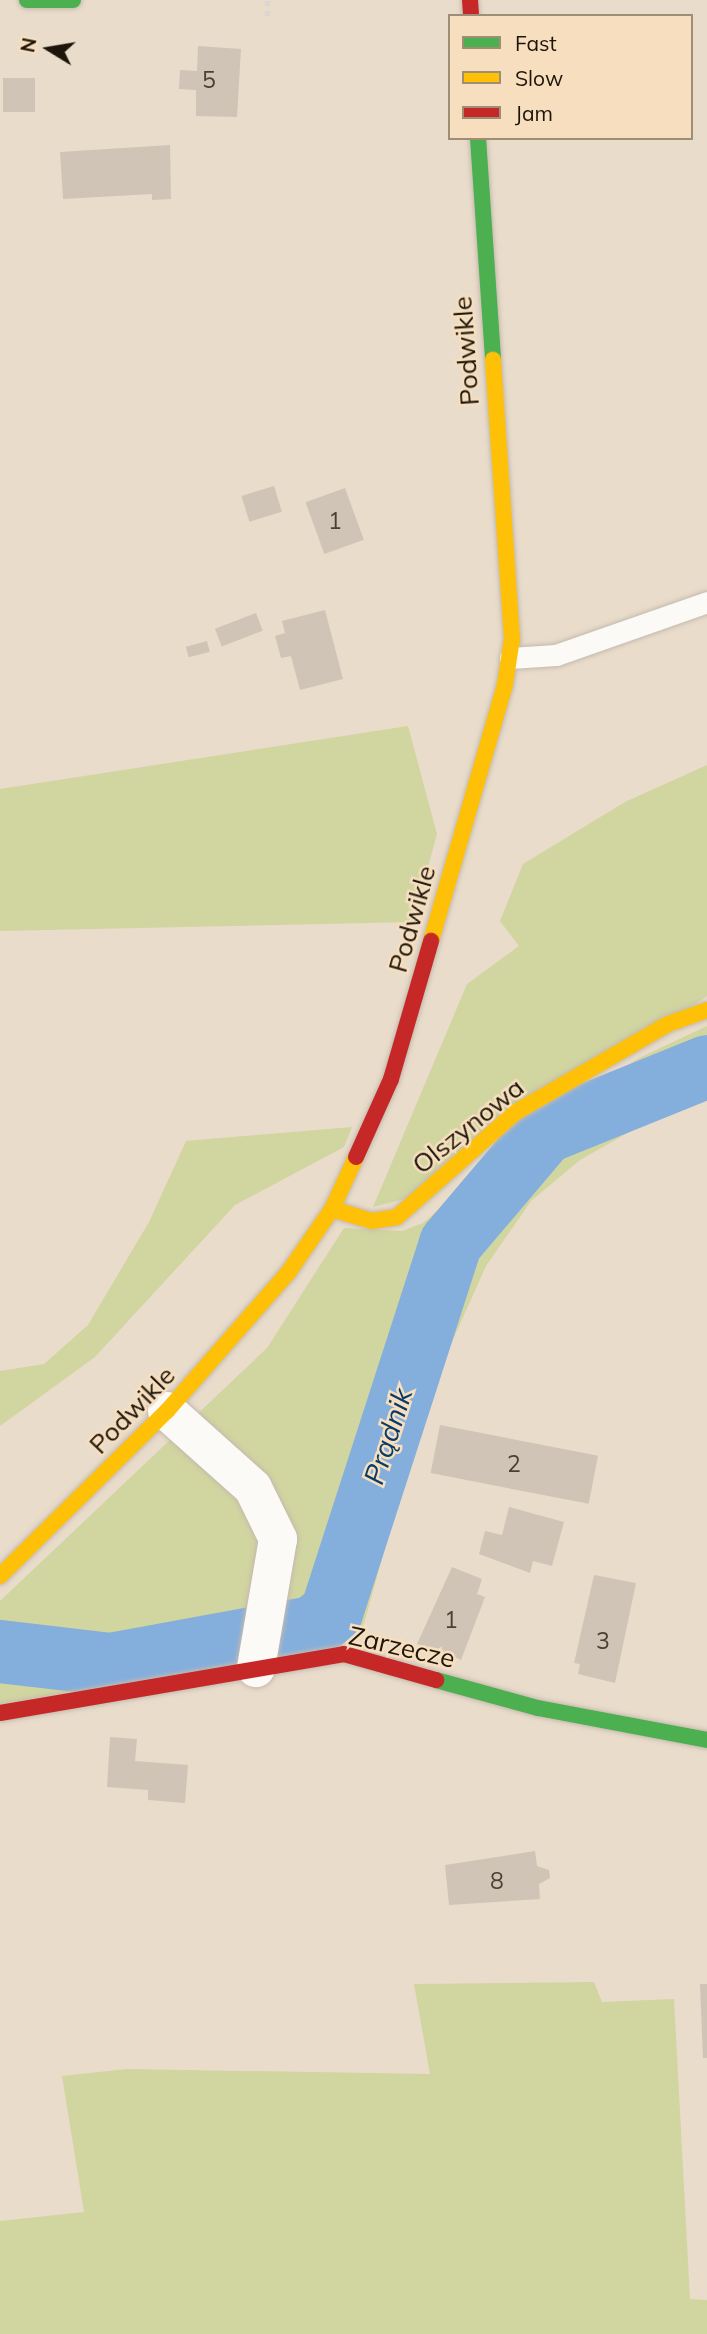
<!DOCTYPE html>
<html>
<head>
<meta charset="utf-8">
<style>
  body { margin:0 }
  #map { position:relative; width:707px; height:2334px; overflow:hidden; background:#e9dccb; font-family:Mulish,sans-serif }
  div>[style] { position:absolute }
  .green>* { inset:0; background:#d1d5a0 }
  .river>* { height:63px; margin:-31.5px; padding:0 31.5px; transform-origin:31.5px; border-radius:31.5px; background:#84afdc }
  .building>* { inset:0; background:#d0c4b7; transform-origin:0 0 }
  .path>* { height:4.5px; margin-top:-2.25px; transform-origin:0; background:repeating-linear-gradient(90deg,#dbd6d1 0 5px,transparent 0 10px) }
  .roads { filter:drop-shadow(0 0 2px #c4baad) drop-shadow(0 0 2px #c4baad) }
  .lane>* { height:21px; margin:-10.5px; padding:0 10.5px; transform-origin:10.5px; border-radius:10.5px; background:#fcfaf7 }
  .street>* { height:38px; margin:-19px; padding:0 19px; transform-origin:19px; border-radius:19px; background:#fcfaf7 }
  .fast>* { height:16px; margin:-8px; padding:0 8px; transform-origin:8px; border-radius:8px; background:#4caf50 }
  .slow>* { height:16px; margin:-8px; padding:0 8px; transform-origin:8px; border-radius:8px; background:#ffc107 }
  .jam>* { height:16px; margin:-8px; padding:0 8px; transform-origin:8px; border-radius:8px; background:#c62828 }
  span { translate:-50% -50%; white-space:nowrap; text-align:center; line-height:1.15; -webkit-text-stroke:5px #f6debe; paint-order:stroke }
  .number-label { font-size:23px; color:#4a4134 }
  .number-label span { -webkit-text-stroke-width:0 }
  .street-label { font-size:26px; color:#1d1509 }
  .water-label { font-size:28px; color:#093b69; font-style:italic }
  .legend { position:absolute; left:448px; top:14px; width:245px; height:126px; box-sizing:border-box; background:#f6debe; border:2px solid #9f8e76; margin:0; padding:9px 12px; list-style:none; font-size:21px; color:#1d1509 }
  .legend li { display:flex; align-items:center; gap:14px; height:35px }
  .legend b { width:35px; border:2px solid #9f8e76 }
  .north { position:absolute; left:14px; top:14px; width:70px; height:70px; -webkit-text-stroke:5px #f6debe; paint-order:stroke; rotate:281deg; font-size:19px; font-weight:700; line-height:28px; text-align:center; color:#1d1509 }
  .north::after { content:''; display:block; margin:auto; width:24px; height:32px; background:#1d1509; clip-path:polygon(50% 0,100% 100%,50% 72%,0 100%) }
</style>
</head>
<body>
<div id="map">
  <div class="green">
    <i style="clip-path:polygon(408px 726px,437px 834px,413px 922px,0 931px,0 789px)"></i>
    <i style="clip-path:polygon(707px 765px,707px 996px,405px 1199px,373px 1207px,467px 984px,519px 946px,500px 921px,523px 864px,625px 802px)"></i>
    <i style="clip-path:polygon(707px 1026px,707px 1088px,580px 1160px,531px 1201px,486px 1266px,425px 1402px,364px 1624px,343px 1644px,0 1704px,0 1601px,267px 1348px,344px 1228px,402px 1231px,423px 1223px,541px 1120px,639px 1058px)"></i>
    <i style="clip-path:polygon(352px 1127px,344px 1147px,235px 1205px,95px 1357px,0 1426px,0 1371px,44px 1364px,88px 1325px,149px 1222px,186px 1141px)"></i>
    <i style="clip-path:polygon(594px 1982px,602px 2002px,674px 1999px,690px 2299px,707px 2300px,707px 2334px,0 2334px,0 2221px,84px 2212px,62px 2076px,127px 2069px,430px 2074px,414px 1984px)"></i>
  </div>
  <div class="river">
    <i style="left:0;top:1651px;width:111px;rotate:6.7deg"></i>
    <i style="left:110px;top:1664px;width:205px;rotate:-10.4deg"></i>
    <i style="left:312px;top:1627px;width:24px;rotate:-38deg"></i>
    <i style="left:331px;top:1612px;width:388px;rotate:-72.1deg"></i>
    <i style="left:450px;top:1243px;width:145px;rotate:-49.7deg"></i>
    <i style="left:544px;top:1132px;width:176px;rotate:-22deg"></i>
  </div>
  <div class="building">
    <i style="clip-path:polygon(198px 46px,241px 49px,237px 117px,196px 116px,196px 90px,179px 89px,180px 70px,197px 71px)"></i>
    <i style="left:3px;top:78px;width:32px;height:34px"></i>
    <i style="clip-path:polygon(170px 145px,171px 199px,152px 200px,152px 194px,63px 199px,60px 152px)"></i>
    <i style="left:274px;top:486px;width:27px;height:34px;rotate:73deg"></i>
    <i style="left:345px;top:488px;width:55px;height:42px;rotate:70deg"></i>
    <i style="clip-path:polygon(325px 610px,343px 679px,300px 690px,291px 656px,281px 658px,275px 636px,285px 633px,282px 621px)"></i>
    <i style="left:256px;top:613px;width:19px;height:44px;rotate:69deg"></i>
    <i style="left:207px;top:641px;width:11px;height:22px;rotate:75deg"></i>
    <i style="left:440px;top:1425px;width:161px;height:49px;rotate:11deg"></i>
    <i style="clip-path:polygon(509px 1507px,564px 1522px,552px 1566px,533px 1561px,530px 1573px,479px 1554px,485px 1531px,502px 1535px)"></i>
    <i style="clip-path:polygon(452px 1567px,482px 1579px,477px 1594px,485px 1597px,461px 1660px,417px 1644px)"></i>
    <i style="clip-path:polygon(594px 1575px,636px 1583px,615px 1683px,578px 1674px,580px 1664px,574px 1663px)"></i>
    <i style="clip-path:polygon(110px 1737px,137px 1739px,135px 1761px,188px 1765px,185px 1803px,148px 1800px,148px 1790px,107px 1787px)"></i>
    <i style="clip-path:polygon(535px 1851px,537px 1866px,549px 1870px,550px 1878px,539px 1884px,540px 1899px,449px 1905px,445px 1865px)"></i>
    <i style="clip-path:polygon(700px 1984px,707px 1984px,707px 2058px,703px 2058px)"></i>
  </div>
  <div class="path">
    <i style="left:267px;top:16px;width:16px;rotate:-90deg"></i>
  </div>
  <div class="roads">
    <div class="lane">
      <i style="left:510px;top:658px;width:46px;rotate:-3.7deg"></i>
      <i style="left:556px;top:655px;width:160px;rotate:-19.3deg"></i>
    </div>
    <div class="street">
      <i style="left:167px;top:1411px;width:115px;rotate:41.8deg"></i>
      <i style="left:253px;top:1488px;width:57px;rotate:63.9deg"></i>
      <i style="left:278px;top:1539px;width:131px;rotate:99.7deg"></i>
    </div>
    <div class="fast">
      <i style="left:27px;top:0;width:46px"></i>
      <i style="left:478px;top:138px;width:223px;rotate:86.1deg"></i>
      <i style="left:436px;top:1680px;width:106px;rotate:15.4deg"></i>
      <i style="left:538px;top:1708px;width:172px;rotate:10.7deg"></i>
    </div>
    <div class="slow">
      <i style="left:431px;top:941px;width:267px;rotate:-73.9deg"></i>
      <i style="left:505px;top:684px;width:46px;rotate:-81.2deg"></i>
      <i style="left:512px;top:639px;width:280px;rotate:-93.9deg"></i>
      <i style="left:332px;top:1209px;width:42px;rotate:16.7deg"></i>
      <i style="left:372px;top:1221px;width:25px;rotate:-9deg"></i>
      <i style="left:397px;top:1217px;width:159px;rotate:-41.4deg"></i>
      <i style="left:516px;top:1112px;width:176px;rotate:-30.1deg"></i>
      <i style="left:668px;top:1024px;width:41px;rotate:-19.7deg"></i>
      <i style="left:0;top:1576px;width:235px;rotate:-44.7deg"></i>
      <i style="left:167px;top:1411px;width:184px;rotate:-48.8deg"></i>
      <i style="left:288px;top:1273px;width:78px;rotate:-55.5deg"></i>
      <i style="left:332px;top:1209px;width:57px;rotate:-65.2deg"></i>
    </div>
    <div class="jam">
      <i style="left:470px;top:0;width:16px;rotate:86deg"></i>
      <i style="left:356px;top:1157px;width:85px;rotate:-65.8deg"></i>
      <i style="left:391px;top:1079px;width:144px;rotate:-73.8deg"></i>
      <i style="left:0;top:1713px;width:349px;rotate:-9.7deg"></i>
      <i style="left:344px;top:1654px;width:96px;rotate:15.8deg"></i>
    </div>
  </div>
  <div class="number-label">
    <span style="left:209px;top:80px">5</span>
    <span style="left:335px;top:521px">1</span>
    <span style="left:514px;top:1464px">2</span>
    <span style="left:451px;top:1620px">1</span>
    <span style="left:603px;top:1641px">3</span>
    <span style="left:497px;top:1881px">8</span>
  </div>
  <div class="street-label">
    <span style="left:466px;top:351px;rotate:-94deg">Podwikle</span>
    <span style="left:412px;top:919px;rotate:-74deg">Podwikle</span>
    <span style="left:468px;top:1126px;rotate:-39deg">Olszynowa</span>
    <span style="left:132px;top:1410px;rotate:-46deg">Podwikle</span>
    <span style="left:402px;top:1647px;rotate:13deg">Zarzecze</span>
  </div>
  <div class="water-label">
    <span style="left:388px;top:1436px;rotate:-72deg">Prądnik</span>
  </div>
  <ul class="legend">
  <li><b style="height:9px;background:#4caf50"></b>Fast</li>
  <li><b style="height:9px;background:#ffc107"></b>Slow</li>
  <li><b style="height:9px;background:#c62828"></b>Jam</li>
  </ul>
  <div class="north">N</div>
</div>
</body>
</html>
